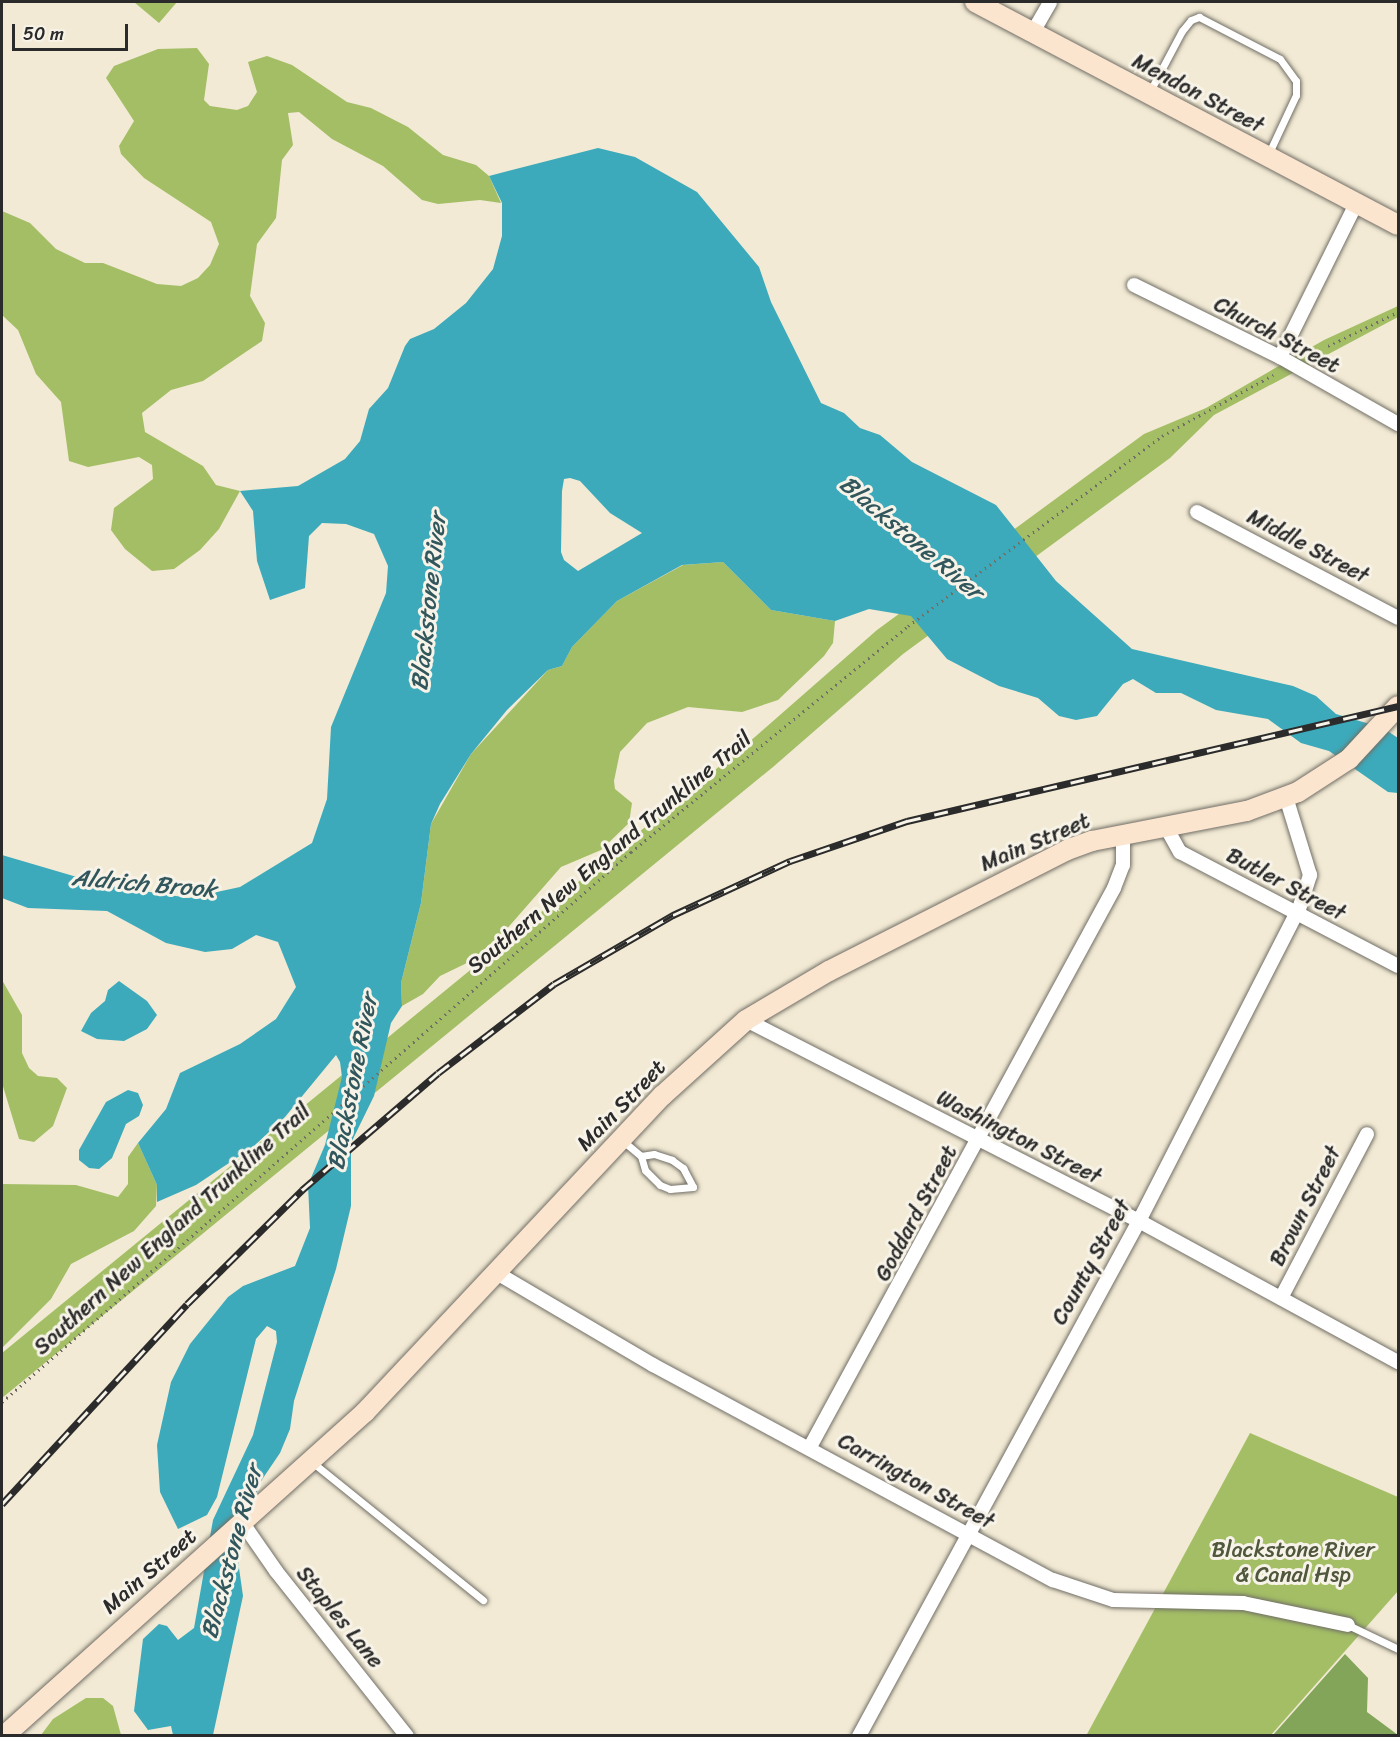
<!DOCTYPE html>
<html>
<head>
<meta charset="utf-8">
<style>
  body { margin:0 }
  #map { position:relative; width:1400px; height:1737px; overflow:hidden; background:#f2ead4; font-family:Sriracha,sans-serif }
  div>[style] { position:absolute }
  .green>* { inset:0; background:#a3be65 }
  .forest>* { inset:0; background:#82a55a }
  .water>* { inset:0; background:#3caabb }
  .path>* { height:3px; margin-top:-1.5px; transform-origin:0; background:repeating-linear-gradient(90deg,#716e66 0 1.5px,transparent 0 6px) }
  .roads { filter:drop-shadow(0 0 2px #716e66) drop-shadow(0 0 2px #716e66) }
  .lane>* { height:7px; margin:-3.5px; padding:0 3.5px; transform-origin:3.5px; border-radius:3.5px; background:#fff }
  .street>* { height:14px; margin:-7px; padding:0 7px; transform-origin:7px; border-radius:7px; background:#fff }
  .secondary>* { height:20px; margin:-10px; padding:0 10px; transform-origin:10px; border-radius:10px; background:#fce5cf }
  .rail>* { height:7px; margin-top:-3.5px; transform-origin:0; background:repeating-linear-gradient(90deg,#f7f3e8 0 14px,#2b2b2b 0 28px); box-sizing:border-box; border-block:2px solid #2b2b2b }
  span { translate:-50% -50%; white-space:nowrap; text-align:center; line-height:1.15; -webkit-text-stroke:6px #f7f3e8; paint-order:stroke }
  .street-label { font-size:22px; color:#2b2b2b }
  .park-label { font-size:22px; color:#4f573c }
  .water-label { font-size:24px; color:#31575d; font-style:italic }
  .frame { position:absolute; inset:0; border:3px solid #2b2b2b; pointer-events:none }
  .scale { position:absolute; left:12px; top:24px; width:116px; height:27px; box-sizing:border-box; border:3px solid #2b2b2b; border-top:0; padding-left:8px; font-size:18px; line-height:21px; white-space:nowrap; color:#2b2b2b; -webkit-text-stroke:4px #f7f3e8; paint-order:stroke }
</style>
</head>
<body>
<div id="map">
  <div class="green">
    <i style="clip-path:polygon(134px 2px,177px 2px,159px 23px)"></i>
    <i style="clip-path:polygon(197px 48px,209px 64px,204px 100px,210px 106px,237px 110px,248px 106px,257px 92px,248px 62px,267px 56px,292px 65px,347px 102px,371px 108px,408px 127px,443px 155px,476px 165px,489px 176px,501px 203px,480px 200px,438px 204px,422px 200px,383px 166px,332px 139px,299px 112px,288px 113px,293px 145px,282px 160px,276px 218px,257px 244px,250px 296px,265px 323px,262px 341px,203px 381px,171px 390px,142px 413px,145px 432px,203px 466px,216px 485px,240px 491px,219px 529px,200px 550px,174px 569px,152px 571px,125px 549px,111px 530px,114px 508px,153px 479px,152px 465px,139px 457px,88px 467px,69px 461px,61px 402px,36px 374px,18px 330px,2px 315px,2px 211px,30px 223px,56px 249px,85px 263px,103px 263px,157px 284px,181px 286px,198px 278px,210px 265px,219px 244px,211px 222px,144px 178px,121px 154px,119px 146px,134px 121px,106px 78px,114px 66px,158px 49px)"></i>
    <i style="clip-path:polygon(1398px 306px,1398px 317px,1214px 415px,1170px 458px,903px 654px,773px 767px,2px 1398px,2px 1353px,748px 743px,877px 630px,1144px 434px,1206px 408px,1324px 340px)"></i>
    <i style="clip-path:polygon(723px 562px,771px 610px,835px 621px,833px 643px,824px 656px,778px 700px,742px 712px,688px 707px,647px 723px,620px 752px,614px 781px,615px 789px,632px 803px,629px 823px,601px 850px,561px 867px,505px 931px,471px 961px,440px 976px,423px 994px,402px 1006px,401px 983px,421px 903px,431px 824px,471px 754px,548px 670px,562px 666px,572px 647px,617px 601px,683px 565px)"></i>
    <i style="clip-path:polygon(2px 980px,22px 1015px,22px 1053px,29px 1068px,38px 1076px,57px 1078px,67px 1088px,53px 1126px,34px 1142px,19px 1139px,2px 1083px)"></i>
    <i style="clip-path:polygon(138px 1143px,157px 1185px,156px 1206px,134px 1231px,71px 1264px,51px 1299px,2px 1348px,2px 1184px,76px 1185px,118px 1197px,128px 1184px,128px 1157px)"></i>
    <i style="clip-path:polygon(1250px 1433px,1398px 1497px,1398px 1591px,1271px 1735px,1086px 1736px)"></i>
    <i style="clip-path:polygon(86px 1698px,103px 1698px,113px 1706px,121px 1735px,41px 1735px,53px 1719px)"></i>
  </div>
  <div class="forest">
    <i style="clip-path:polygon(1345px 1654px,1368px 1678px,1367px 1712px,1398px 1735px,1273px 1735px)"></i>
  </div>
  <div class="water">
    <i style="clip-path:polygon(evenodd,598px 148px,635px 157px,697px 192px,759px 267px,771px 302px,821px 403px,844px 413px,860px 428px,880px 435px,912px 462px,996px 505px,1056px 581px,1132px 649px,1293px 686px,1316px 696px,1336px 714px,1383px 728px,1398px 738px,1398px 793px,1388px 792px,1329px 751px,1301px 743px,1268px 719px,1216px 710px,1181px 693px,1156px 693px,1133px 679px,1123px 684px,1097px 716px,1076px 720px,1059px 716px,1038px 698px,999px 686px,947px 659px,911px 616px,869px 609px,835px 621px,771px 610px,723px 562px,682px 565px,617px 601px,572px 647px,562px 666px,548px 670px,507px 710px,471px 754px,440px 804px,431px 824px,421px 903px,401px 983px,402px 1006px,391px 1023px,374px 1096px,351px 1143px,351px 1206px,336px 1269px,294px 1401px,290px 1429px,280px 1453px,259px 1484px,244px 1536px,238px 1561px,243px 1596px,213px 1735px,173px 1735px,171px 1726px,148px 1730px,134px 1711px,143px 1639px,159px 1624px,167px 1626px,178px 1640px,194px 1628px,213px 1520px,253px 1435px,277px 1342px,276px 1331px,267px 1326px,256px 1339px,217px 1497px,207px 1515px,178px 1529px,160px 1492px,157px 1445px,171px 1382px,190px 1344px,228px 1297px,243px 1286px,295px 1266px,310px 1228px,308px 1185px,325px 1145px,342px 1077px,340px 1062px,336px 1055px,285px 1117px,253px 1147px,196px 1185px,157px 1202px,157px 1185px,138px 1143px,166px 1109px,180px 1073px,240px 1044px,276px 1019px,296px 987px,278px 942px,256px 935px,232px 949px,205px 952px,166px 943px,107px 911px,28px 908px,2px 898px,2px 855px,104px 885px,189px 898px,240px 887px,312px 843px,327px 799px,331px 727px,386px 593px,388px 566px,374px 534px,346px 524px,322px 523px,309px 536px,305px 588px,270px 600px,257px 561px,253px 511px,240px 491px,298px 486px,345px 459px,360px 441px,369px 409px,388px 388px,405px 346px,410px 339px,434px 329px,466px 303px,493px 269px,502px 236px,502px 203px,489px 176px,598px 148px,570px 478px,580px 481px,610px 513px,642px 533px,578px 571px,564px 560px,561px 552px,562px 491px,564px 479px,570px 478px)"></i>
    <i style="clip-path:polygon(119px 981px,147px 1001px,157px 1015px,147px 1029px,124px 1041px,97px 1039px,81px 1031px,91px 1013px,105px 1001px,108px 990px)"></i>
    <i style="clip-path:polygon(128px 1090px,138px 1093px,143px 1105px,139px 1116px,126px 1124px,112px 1158px,99px 1169px,89px 1168px,79px 1160px,79px 1150px,106px 1102px)"></i>
  </div>
  <div class="path">
    <i style="left:1328px;top:346px;width:78px;rotate:-25.9deg"></i>
    <i style="left:2px;top:1402px;width:836px;rotate:-41.17deg"></i>
    <i style="left:631px;top:852px;width:357px;rotate:-39.2deg"></i>
    <i style="left:908px;top:626px;width:317px;rotate:-36.8deg"></i>
    <i style="left:1162px;top:436px;width:127px;rotate:-28.8deg"></i>
  </div>
  <div class="roads">
    <div class="lane">
      <i style="left:1149px;top:93px;width:70px;rotate:-62deg"></i>
      <i style="left:1182px;top:31px;width:14px;rotate:-51deg"></i>
      <i style="left:1191px;top:20px;width:9px;rotate:-21deg"></i>
      <i style="left:1199px;top:17px;width:91px;rotate:27.4deg"></i>
      <i style="left:1280px;top:59px;width:27px;rotate:54deg"></i>
      <i style="left:1296px;top:81px;width:14px;rotate:90deg"></i>
      <i style="left:1296px;top:95px;width:66px;rotate:115deg"></i>
      <i style="left:623px;top:1141px;width:23px;rotate:40deg"></i>
      <i style="left:641px;top:1156px;width:13px;rotate:-9deg"></i>
      <i style="left:654px;top:1154px;width:19px;rotate:18deg"></i>
      <i style="left:672px;top:1160px;width:14px;rotate:36deg"></i>
      <i style="left:683px;top:1168px;width:21px;rotate:62deg"></i>
      <i style="left:693px;top:1187px;width:23px;rotate:175deg"></i>
      <i style="left:670px;top:1189px;width:11px;rotate:-158deg"></i>
      <i style="left:660px;top:1185px;width:21px;rotate:-135deg"></i>
      <i style="left:645px;top:1170px;width:15px;rotate:-106deg"></i>
      <i style="left:312px;top:1462px;width:220px;rotate:38.9deg"></i>
      <i style="left:1348px;top:1625px;width:55px;rotate:25.6deg"></i>
    </div>
    <div class="street">
      <i style="left:1033px;top:32px;width:34px;rotate:-60deg"></i>
      <i style="left:1134px;top:285px;width:163px;rotate:26.3deg"></i>
      <i style="left:1280px;top:357px;width:136px;rotate:29.6deg"></i>
      <i style="left:1280px;top:357px;width:171px;rotate:-63.6deg"></i>
      <i style="left:1197px;top:512px;width:227px;rotate:27.8deg"></i>
      <i style="left:1166px;top:827px;width:29px;rotate:61deg"></i>
      <i style="left:1180px;top:852px;width:246px;rotate:27.6deg"></i>
      <i style="left:746px;top:1020px;width:441px;rotate:27.1deg"></i>
      <i style="left:1139px;top:1221px;width:295px;rotate:28.6deg"></i>
      <i style="left:497px;top:1273px;width:181px;rotate:30.5deg"></i>
      <i style="left:653px;top:1365px;width:454px;rotate:28.3deg"></i>
      <i style="left:1053px;top:1580px;width:63px;rotate:18.4deg"></i>
      <i style="left:1113px;top:1600px;width:130px;rotate:1.3deg"></i>
      <i style="left:1243px;top:1603px;width:107px;rotate:11.8deg"></i>
      <i style="left:1281px;top:1298px;width:185px;rotate:-62.3deg"></i>
      <i style="left:810px;top:1447px;width:636px;rotate:-61.46deg"></i>
      <i style="left:1114px;top:888px;width:25px;rotate:-69deg"></i>
      <i style="left:1123px;top:865px;width:31px;rotate:-90deg"></i>
      <i style="left:242px;top:1522px;width:60px;rotate:55.2deg"></i>
      <i style="left:276px;top:1571px;width:211px;rotate:51.6deg"></i>
      <i style="left:859px;top:1736px;width:586px;rotate:-61.47deg"></i>
      <i style="left:1139px;top:1221px;width:351px;rotate:-62.9deg"></i>
      <i style="left:1299px;top:909px;width:36px;rotate:-72deg"></i>
      <i style="left:1310px;top:875px;width:82px;rotate:-107.1deg"></i>
    </div>
    <div class="secondary">
      <i style="left:975px;top:2px;width:478px;rotate:27.8deg"></i>
      <i style="left:4px;top:1736px;width:485px;rotate:-41.9deg"></i>
      <i style="left:365px;top:1412px;width:434px;rotate:-46.8deg"></i>
      <i style="left:662px;top:1096px;width:113px;rotate:-42.1deg"></i>
      <i style="left:746px;top:1020px;width:96px;rotate:-30.6deg"></i>
      <i style="left:829px;top:971px;width:267px;rotate:-26.9deg"></i>
      <i style="left:1067px;top:850px;width:27px;rotate:-20deg"></i>
      <i style="left:1092px;top:841px;width:158px;rotate:-11deg"></i>
      <i style="left:1247px;top:811px;width:54px;rotate:-20.4deg"></i>
      <i style="left:1298px;top:792px;width:61px;rotate:-32.9deg"></i>
      <i style="left:1349px;top:759px;width:72px;rotate:-47.2deg"></i>
    </div>
  </div>
  <div class="rail">
    <i style="left:2px;top:1504px;width:272px;rotate:-47.2deg"></i>
    <i style="left:187px;top:1304px;width:162px;rotate:-44.7deg"></i>
    <i style="left:302px;top:1190px;width:179px;rotate:-40.7deg"></i>
    <i style="left:438px;top:1073px;width:146px;rotate:-37.5deg"></i>
    <i style="left:554px;top:984px;width:138px;rotate:-30.1deg"></i>
    <i style="left:673px;top:915px;width:129px;rotate:-24.8deg"></i>
    <i style="left:790px;top:861px;width:124px;rotate:-18.9deg"></i>
    <i style="left:907px;top:821px;width:504px;rotate:-13.18deg"></i>
  </div>
  <div class="street-label">
    <span style="left:1198px;top:93px;rotate:28deg">Mendon Street</span>
    <span style="left:1277px;top:335px;rotate:28deg">Church Street</span>
    <span style="left:1308px;top:546px;rotate:28deg">Middle Street</span>
    <span style="left:1035px;top:842px;rotate:-23deg">Main Street</span>
    <span style="left:609px;top:852px;rotate:-40deg">Southern New England Trunkline Trail</span>
    <span style="left:1286px;top:884px;rotate:28deg">Butler Street</span>
    <span style="left:621px;top:1105px;rotate:-46deg">Main Street</span>
    <span style="left:1019px;top:1137px;rotate:27deg">Washington Street</span>
    <span style="left:1305px;top:1206px;rotate:-63deg">Brown Street</span>
    <span style="left:916px;top:1213px;rotate:-62deg">Goddard Street</span>
    <span style="left:172px;top:1229px;rotate:-42deg">Southern New England Trunkline Trail</span>
    <span style="left:1091px;top:1262px;rotate:-61deg">County Street</span>
    <span style="left:916px;top:1481px;rotate:29deg">Carrington Street</span>
    <span style="left:149px;top:1571px;rotate:-41deg">Main Street</span>
    <span style="left:340px;top:1617px;rotate:51deg">Staples Lane</span>
  </div>
  <div class="park-label">
    <span style="left:1293px;top:1562px">Blackstone River<br>&amp; Canal Hsp</span>
  </div>
  <div class="water-label">
    <span style="left:911px;top:538px;rotate:40deg">Blackstone River</span>
    <span style="left:429px;top:602px;rotate:-84deg">Blackstone River</span>
    <span style="left:144px;top:884px;rotate:5deg">Aldrich Brook</span>
    <span style="left:353px;top:1082px;rotate:-79deg">Blackstone River</span>
    <span style="left:232px;top:1552px;rotate:-75deg">Blackstone River</span>
  </div>
  <div class="frame"></div>
  <div class="scale">50 m</div>
</div>
</body>
</html>
